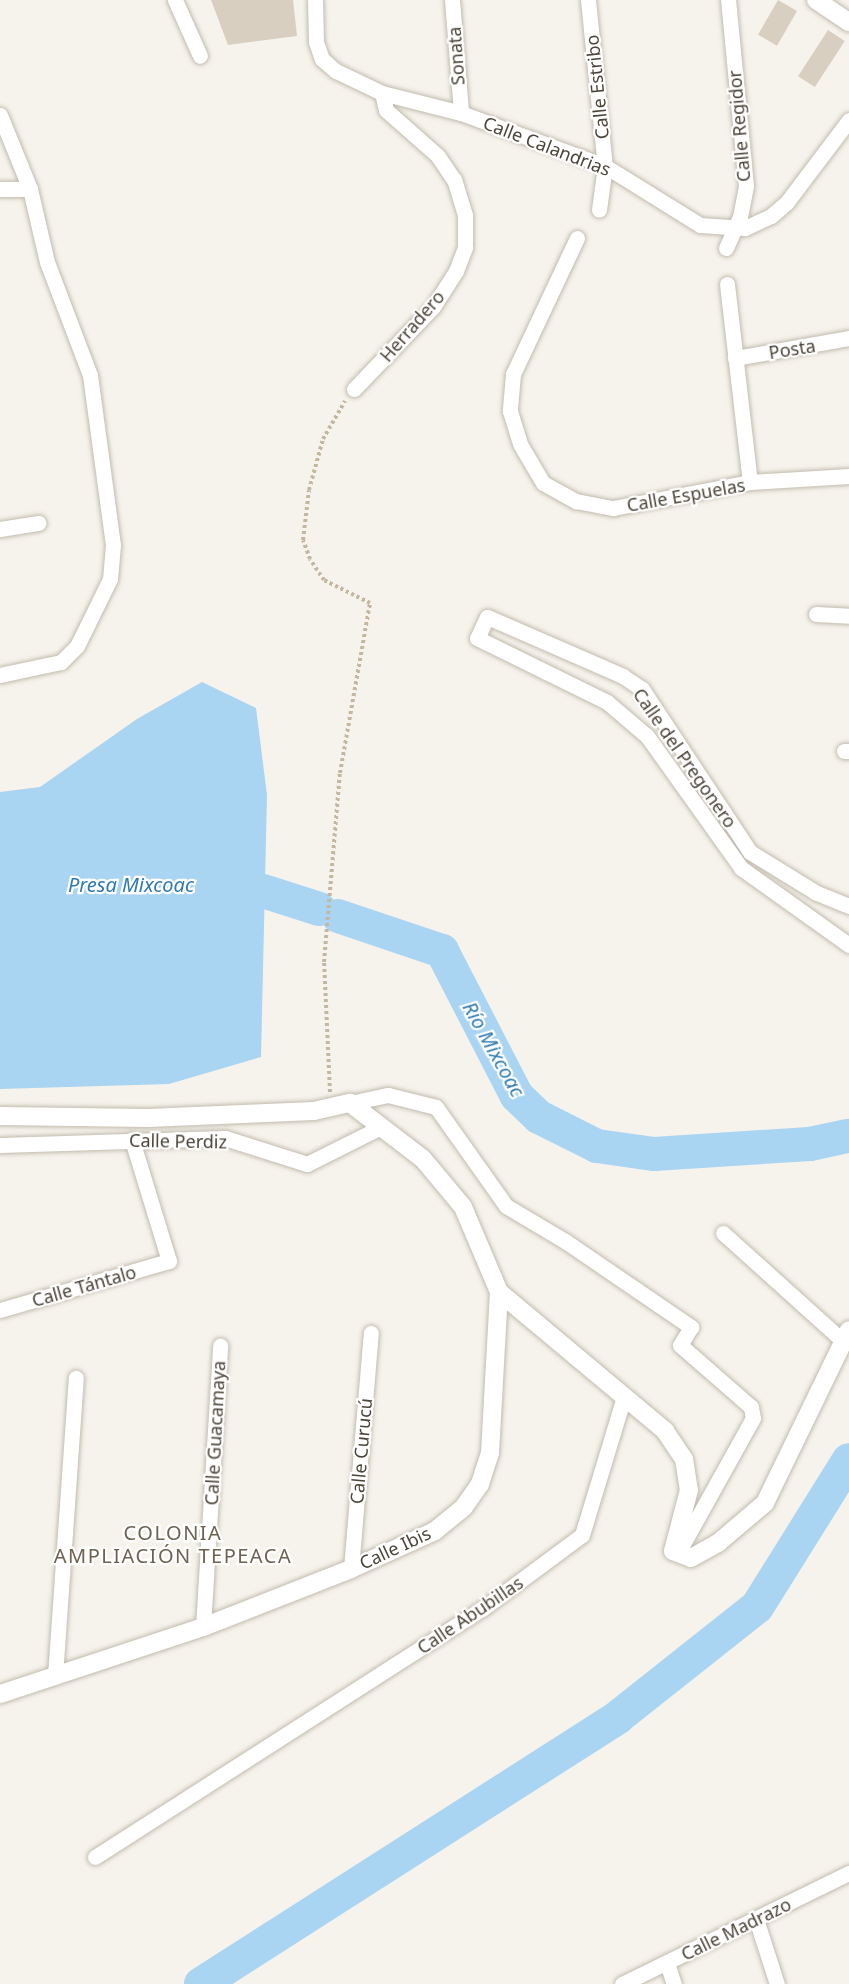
<!DOCTYPE html>
<html>
<head>
<meta charset="utf-8">
<style>
  body { margin:0 }
  #map { position:relative; width:849px; height:1984px; overflow:hidden; background:#f6f3ec; font-family:"Noto Sans",sans-serif }
  div>[style] { position:absolute }
  .water>* { inset:0; background:#a9d4f2 }
  .river>* { height:34px; margin:-17px; padding:0 17px; transform-origin:17px; border-radius:17px; background:#a9d4f2 }
  .building>* { inset:0; background:#d8cfc1; transform-origin:0 0 }
  .path>* { height:4px; margin-top:-2px; transform-origin:0; background:repeating-linear-gradient(90deg,#c4b79f 0 3px,transparent 0 6px) }
  .roads { filter:drop-shadow(0 0 2px #c2bbae) drop-shadow(0 0 2px #c2bbae) }
  .minor>* { height:15px; margin:-7.5px; padding:0 7.5px; transform-origin:7.5px; border-radius:7.5px; background:#fff }
  .tertiary>* { height:18px; margin:-9px; padding:0 9px; transform-origin:9px; border-radius:9px; background:#fff }
  span { translate:-50% -50%; white-space:nowrap; text-align:center; line-height:1.15; -webkit-text-stroke:4.5px #fff; paint-order:stroke }
  .street-label { font-size:18px; color:#4b4439 }
  .water-label { font-size:20px; color:#2e7ab2; font-style:italic }
  .neighbourhood-label { font-size:20px; color:#6e6250; letter-spacing:1.5px }
</style>
</head>
<body>
<div id="map">
  <div class="water">
    <i style="clip-path:polygon(202px 682px,256px 708px,267px 795px,261px 1057px,169px 1084px,0 1089px,0 792px,40px 787px,137px 719px)"></i>
  </div>
  <div class="river">
    <i style="left:263px;top:891px;width:59px;rotate:17.8deg"></i>
    <i style="left:338px;top:916px;width:110px;rotate:18.6deg"></i>
    <i style="left:442px;top:951px;width:163px;rotate:62.7deg"></i>
    <i style="left:517px;top:1096px;width:30px;rotate:44deg"></i>
    <i style="left:539px;top:1117px;width:65px;rotate:26.6deg"></i>
    <i style="left:597px;top:1146px;width:58px;rotate:8deg"></i>
    <i style="left:654px;top:1154px;width:156px;rotate:-3.7deg"></i>
    <i style="left:810px;top:1144px;width:40px;rotate:-12deg"></i>
    <i style="left:201px;top:1984px;width:495px;rotate:-32.6deg"></i>
    <i style="left:618px;top:1717px;width:177px;rotate:-38.4deg"></i>
    <i style="left:757px;top:1607px;width:173px;rotate:-58deg"></i>
  </div>
  <div class="building">
    <i style="clip-path:polygon(211px 0,293px 0,297px 36px,228px 45px)"></i>
    <i style="left:778px;top:0;width:22px;height:40px;rotate:30deg"></i>
    <i style="left:828px;top:30px;width:20px;height:55px;rotate:33deg"></i>
  </div>
  <div class="path">
    <i style="left:330px;top:1092px;width:130px;rotate:-92.6deg"></i>
    <i style="left:324px;top:962px;width:190px;rotate:-85.2deg"></i>
    <i style="left:340px;top:773px;width:173px;rotate:-80deg"></i>
    <i style="left:370px;top:603px;width:51px;rotate:-153.4deg"></i>
    <i style="left:324px;top:580px;width:25px;rotate:-124deg"></i>
    <i style="left:310px;top:559px;width:20px;rotate:-110deg"></i>
    <i style="left:303px;top:540px;width:50px;rotate:-83.2deg"></i>
    <i style="left:309px;top:490px;width:53px;rotate:-74.6deg"></i>
    <i style="left:323px;top:439px;width:44px;rotate:-59.9deg"></i>
  </div>
  <div class="roads">
    <div class="minor">
      <i style="left:175px;top:0;width:61px;rotate:65.9deg"></i>
      <i style="left:315px;top:0;width:42px;rotate:88.6deg"></i>
      <i style="left:316px;top:42px;width:18px;rotate:71deg"></i>
      <i style="left:322px;top:59px;width:18px;rotate:41deg"></i>
      <i style="left:336px;top:71px;width:51px;rotate:25.6deg"></i>
      <i style="left:382px;top:93px;width:81px;rotate:14.2deg"></i>
      <i style="left:461px;top:113px;width:153px;rotate:20.2deg"></i>
      <i style="left:605px;top:166px;width:112px;rotate:31.8deg"></i>
      <i style="left:700px;top:225px;width:45px;rotate:3.8deg"></i>
      <i style="left:745px;top:228px;width:29px;rotate:-25deg"></i>
      <i style="left:771px;top:216px;width:21px;rotate:-41deg"></i>
      <i style="left:787px;top:202px;width:103px;rotate:-52.9deg"></i>
      <i style="left:452px;top:0;width:113px;rotate:85.4deg"></i>
      <i style="left:588px;top:0;width:167px;rotate:84.2deg"></i>
      <i style="left:605px;top:166px;width:44px;rotate:97.8deg"></i>
      <i style="left:0;top:115px;width:80px;rotate:67.9deg"></i>
      <i style="left:30px;top:189px;width:75px;rotate:76.9deg"></i>
      <i style="left:47px;top:262px;width:121px;rotate:69.2deg"></i>
      <i style="left:90px;top:375px;width:172px;rotate:82.3deg"></i>
      <i style="left:113px;top:545px;width:34px;rotate:95deg"></i>
      <i style="left:110px;top:579px;width:75px;rotate:116.2deg"></i>
      <i style="left:77px;top:646px;width:23px;rotate:135deg"></i>
      <i style="left:61px;top:662px;width:62px;rotate:168deg"></i>
      <i style="left:0;top:189px;width:30px"></i>
      <i style="left:577px;top:238px;width:150px;rotate:115.2deg"></i>
      <i style="left:513px;top:374px;width:37px;rotate:95deg"></i>
      <i style="left:510px;top:411px;width:34px;rotate:73deg"></i>
      <i style="left:520px;top:444px;width:45px;rotate:59.5deg"></i>
      <i style="left:543px;top:483px;width:38px;rotate:29deg"></i>
      <i style="left:576px;top:501px;width:38px;rotate:11deg"></i>
      <i style="left:613px;top:508px;width:139px;rotate:-10.7deg"></i>
      <i style="left:750px;top:482px;width:99px;rotate:-3.5deg"></i>
      <i style="left:726px;top:248px;width:34px;rotate:-66deg"></i>
      <i style="left:740px;top:217px;width:32px;rotate:-79deg"></i>
      <i style="left:746px;top:186px;width:187px;rotate:-95.5deg"></i>
      <i style="left:727px;top:284px;width:199px;rotate:83.4deg"></i>
      <i style="left:735px;top:358px;width:116px;rotate:-10deg"></i>
      <i style="left:354px;top:389px;width:114px;rotate:-46.1deg"></i>
      <i style="left:433px;top:307px;width:43px;rotate:-57.4deg"></i>
      <i style="left:456px;top:271px;width:26px;rotate:-69deg"></i>
      <i style="left:465px;top:247px;width:32px;rotate:-90deg"></i>
      <i style="left:465px;top:215px;width:37px;rotate:-107deg"></i>
      <i style="left:454px;top:180px;width:29px;rotate:-124deg"></i>
      <i style="left:438px;top:156px;width:69px;rotate:-138.5deg"></i>
      <i style="left:386px;top:110px;width:17px;rotate:-103deg"></i>
      <i style="left:0;top:529px;width:39px;rotate:-9deg"></i>
      <i style="left:816px;top:614px;width:33px;rotate:3deg"></i>
      <i style="left:844px;top:751px;width:5px"></i>
      <i style="left:849px;top:906px;width:37px;rotate:-158deg"></i>
      <i style="left:815px;top:892px;width:76px;rotate:-148.4deg"></i>
      <i style="left:750px;top:852px;width:196px;rotate:-123.5deg"></i>
      <i style="left:642px;top:689px;width:23px;rotate:-146deg"></i>
      <i style="left:623px;top:676px;width:148px;rotate:-156.5deg"></i>
      <i style="left:487px;top:617px;width:23px;rotate:115deg"></i>
      <i style="left:477px;top:638px;width:145px;rotate:26.2deg"></i>
      <i style="left:607px;top:702px;width:52px;rotate:40.4deg"></i>
      <i style="left:647px;top:736px;width:162px;rotate:54.5deg"></i>
      <i style="left:741px;top:868px;width:133px;rotate:35.5deg"></i>
      <i style="left:350px;top:1103px;width:39px;rotate:-12deg"></i>
      <i style="left:388px;top:1095px;width:49px;rotate:14deg"></i>
      <i style="left:436px;top:1107px;width:121px;rotate:54.7deg"></i>
      <i style="left:506px;top:1206px;width:69px;rotate:30.7deg"></i>
      <i style="left:565px;top:1241px;width:153px;rotate:34.3deg"></i>
      <i style="left:691px;top:1327px;width:21px;rotate:121deg"></i>
      <i style="left:680px;top:1345px;width:94px;rotate:41.1deg"></i>
      <i style="left:751px;top:1407px;width:11px;rotate:80deg"></i>
      <i style="left:753px;top:1418px;width:154px;rotate:119.1deg"></i>
      <i style="left:0;top:1145px;width:225px;rotate:-1.8deg"></i>
      <i style="left:225px;top:1138px;width:86px;rotate:17.6deg"></i>
      <i style="left:307px;top:1164px;width:83px;rotate:-26.6deg"></i>
      <i style="left:723px;top:1233px;width:161px;rotate:42deg"></i>
      <i style="left:0;top:1310px;width:176px;rotate:-16.2deg"></i>
      <i style="left:169px;top:1261px;width:127px;rotate:-107deg"></i>
      <i style="left:351px;top:1569px;width:237px;rotate:-85.2deg"></i>
      <i style="left:203px;top:1627px;width:282px;rotate:-86.5deg"></i>
      <i style="left:55px;top:1676px;width:299px;rotate:-86deg"></i>
      <i style="left:95px;top:1857px;width:460px;rotate:-32.7deg"></i>
      <i style="left:482px;top:1609px;width:124px;rotate:-36.5deg"></i>
      <i style="left:582px;top:1535px;width:144px;rotate:-73.1deg"></i>
      <i style="left:756px;top:1919px;width:68px;rotate:72.1deg"></i>
      <i style="left:667px;top:1963px;width:22px;rotate:72deg"></i>
      <i style="left:622px;top:1984px;width:253px;rotate:-26.1deg"></i>
    </div>
    <div class="tertiary">
      <i style="left:816px;top:0;width:40px;rotate:34deg"></i>
      <i style="left:0;top:1116px;width:148px;rotate:0.8deg"></i>
      <i style="left:148px;top:1118px;width:166px;rotate:-2.4deg"></i>
      <i style="left:314px;top:1111px;width:37px;rotate:-13deg"></i>
      <i style="left:350px;top:1103px;width:92px;rotate:37.5deg"></i>
      <i style="left:423px;top:1159px;width:62px;rotate:50.2deg"></i>
      <i style="left:463px;top:1207px;width:92px;rotate:67deg"></i>
      <i style="left:499px;top:1292px;width:161px;rotate:93.2deg"></i>
      <i style="left:490px;top:1453px;width:33px;rotate:108deg"></i>
      <i style="left:480px;top:1484px;width:29px;rotate:125deg"></i>
      <i style="left:463px;top:1508px;width:36px;rotate:141deg"></i>
      <i style="left:435px;top:1531px;width:92px;rotate:155.7deg"></i>
      <i style="left:351px;top:1569px;width:159px;rotate:158.6deg"></i>
      <i style="left:203px;top:1627px;width:214px;rotate:161.7deg"></i>
      <i style="left:499px;top:1292px;width:217px;rotate:39.9deg"></i>
      <i style="left:665px;top:1431px;width:34px;rotate:56deg"></i>
      <i style="left:684px;top:1459px;width:31px;rotate:81deg"></i>
      <i style="left:689px;top:1490px;width:63px;rotate:104.7deg"></i>
      <i style="left:673px;top:1551px;width:19px;rotate:21deg"></i>
      <i style="left:691px;top:1558px;width:31px;rotate:-29deg"></i>
      <i style="left:718px;top:1543px;width:62px;rotate:-40.4deg"></i>
      <i style="left:765px;top:1503px;width:192px;rotate:-64.1deg"></i>
    </div>
  </div>
  <div class="street-label">
    <span style="left:456px;top:56px;rotate:-94deg">Sonata</span>
    <span style="left:597px;top:87px;rotate:-96deg">Calle Estribo</span>
    <span style="left:739px;top:126px;rotate:-95deg">Calle Regidor</span>
    <span style="left:547px;top:146px;rotate:21deg">Calle Calandrias</span>
    <span style="left:412px;top:326px;rotate:-49deg">Herradero</span>
    <span style="left:792px;top:349px;rotate:-9deg">Posta</span>
    <span style="left:686px;top:495px;rotate:-10deg">Calle Espuelas</span>
    <span style="left:685px;top:758px;rotate:55deg">Calle del Pregonero</span>
    <span style="left:178px;top:1141px;rotate:1deg">Calle Perdiz</span>
    <span style="left:84px;top:1286px;rotate:-16deg">Calle Tántalo</span>
    <span style="left:215px;top:1433px;rotate:-87deg">Calle Guacamaya</span>
    <span style="left:361px;top:1451px;rotate:-85deg">Calle Curucú</span>
    <span style="left:395px;top:1548px;rotate:-25deg">Calle Ibis</span>
    <span style="left:470px;top:1615px;rotate:-34deg">Calle Abubillas</span>
    <span style="left:736px;top:1929px;rotate:-26deg">Calle Madrazo</span>
  </div>
  <div class="water-label">
    <span style="left:131px;top:884px">Presa Mixcoac</span>
    <span style="left:494px;top:1049px;rotate:61deg">Río Mixcoac</span>
  </div>
  <div class="neighbourhood-label">
    <span style="left:173px;top:1544px">COLONIA<br>AMPLIACIÓN TEPEACA</span>
  </div>
</div>
</body>
</html>
